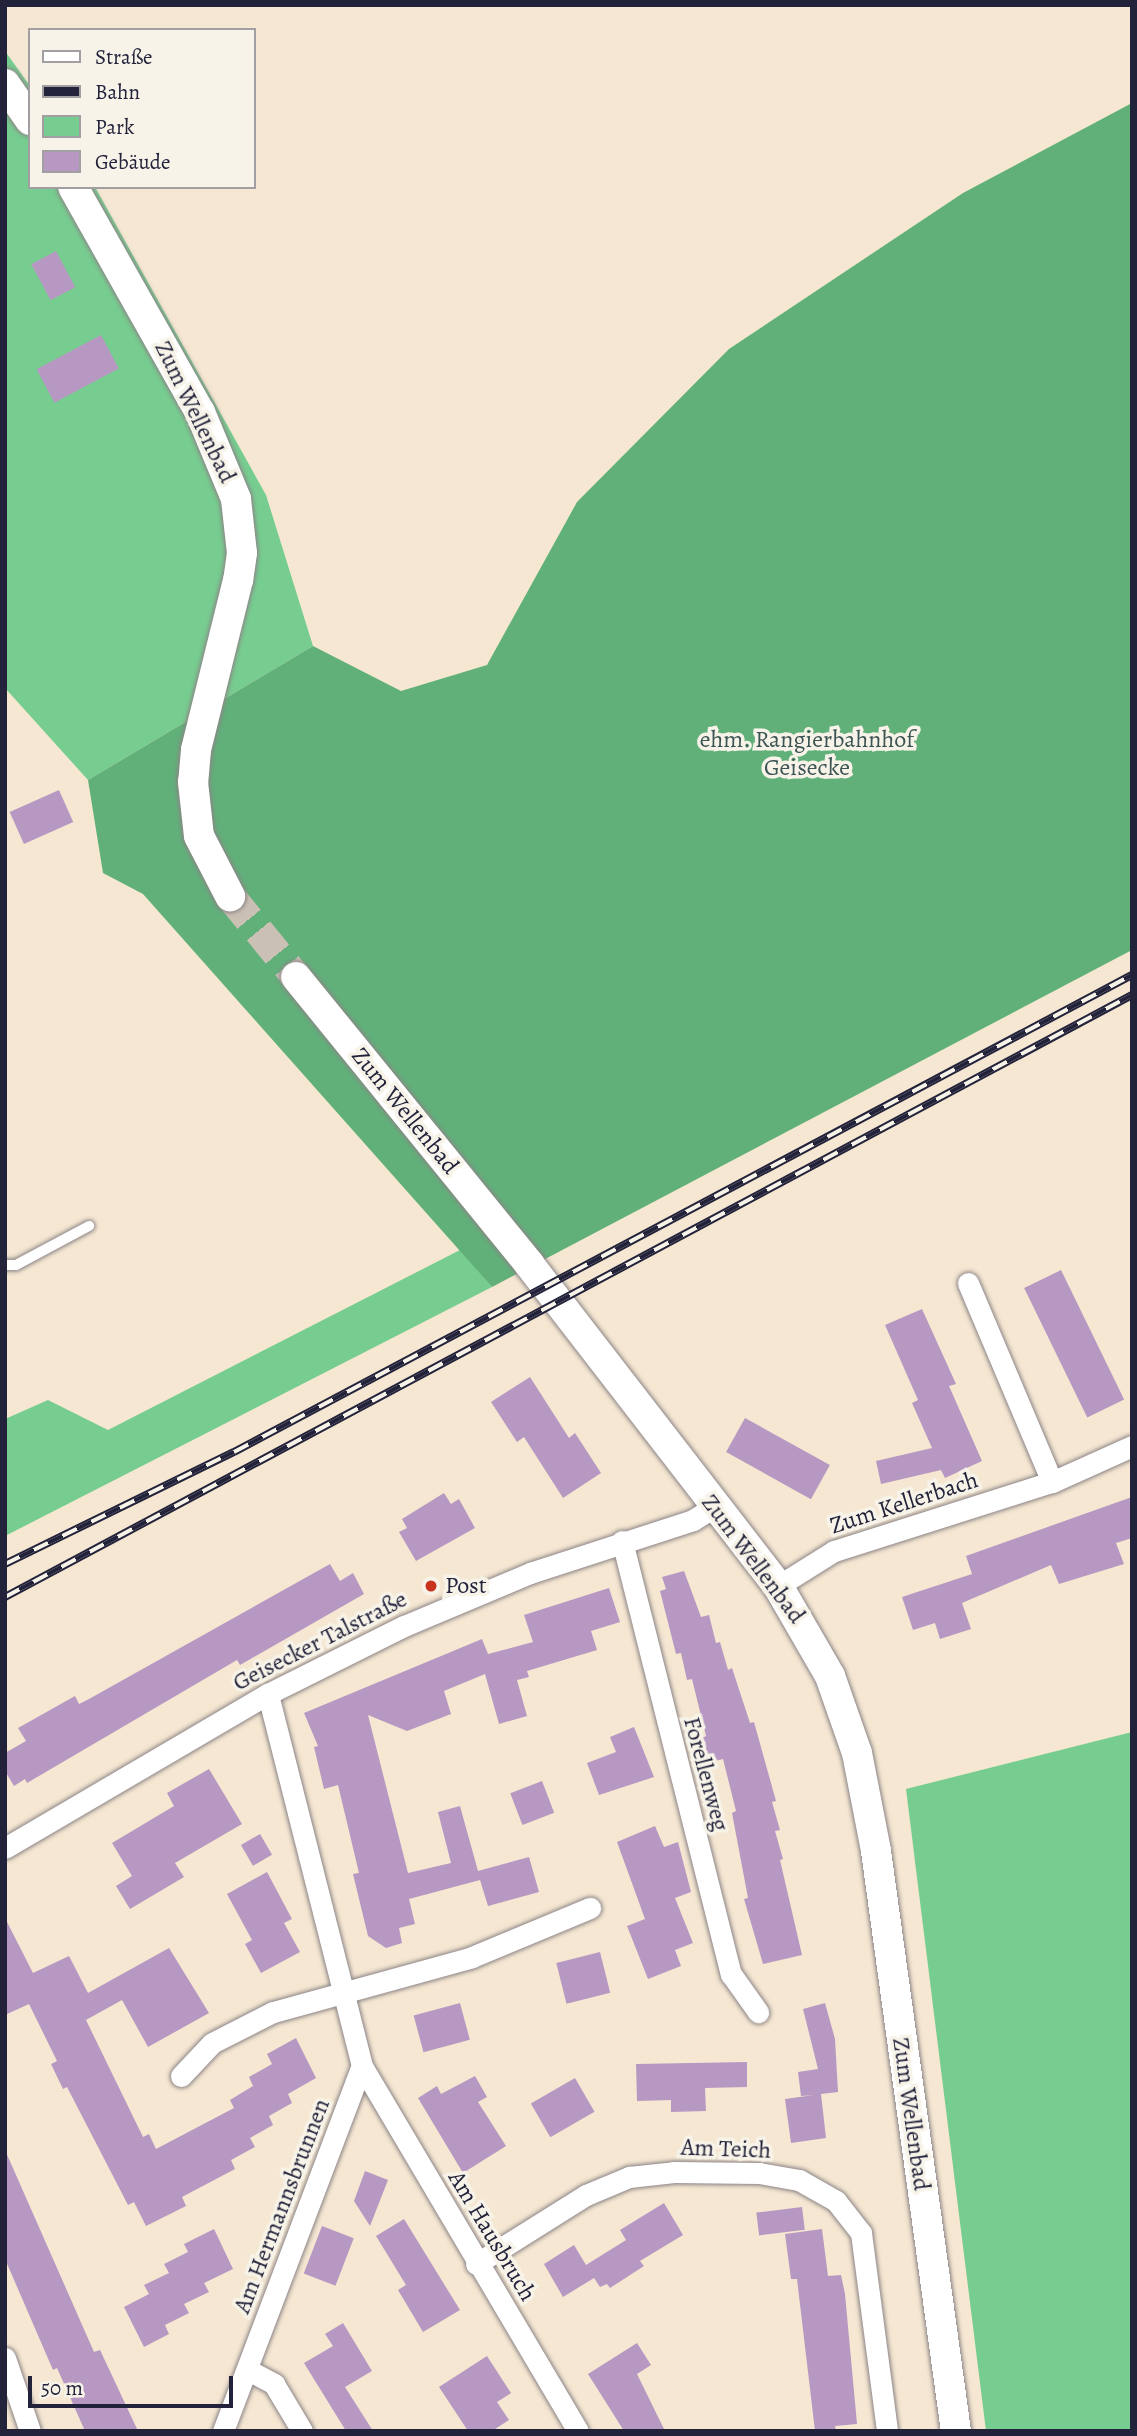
<!DOCTYPE html>
<html>
<head>
<meta charset="utf-8">
<style>
  body { margin:0 }
  #map { position:relative; width:1137px; height:2436px; overflow:hidden; background:#f5e7d2; font-family:Alegreya,serif }
  div>[style] { position:absolute }
  .green>* { inset:0; background:#77cd90 }
  .forest>* { inset:0; background:#61b07a }
  .building>* { inset:0; background:#b798c2; transform-origin:0 0 }
  .secondary-tunnel>* { height:30px; margin-top:-15px; transform-origin:0; background:repeating-linear-gradient(90deg,#cbc0b4 0 30px,transparent 0 45px) }
  .roads { filter:drop-shadow(0 0 2px #8c8486) drop-shadow(0 0 2px #8c8486) }
  .service>* { height:10px; margin:-5px; padding:0 5px; transform-origin:5px; border-radius:5px; background:#fff }
  .minor>* { height:21px; margin:-10.5px; padding:0 10.5px; transform-origin:10.5px; border-radius:10.5px; background:#fff }
  .secondary>* { height:30px; margin:-15px; padding:0 15px; transform-origin:15px; border-radius:15px; background:#fff }
  .rail>* { height:8px; margin-top:-4px; transform-origin:0; background:repeating-linear-gradient(90deg,#f7f3e8 0 16px,#22223b 0 32px); box-sizing:border-box; border-block:2px solid #22223b }
  .dots>* { width:19px; height:19px; translate:-50% -50%; box-sizing:border-box; border:4px solid #f7f3e8; border-radius:50% }
  span { translate:-50% -50%; white-space:nowrap; text-align:center; line-height:1.15; -webkit-text-stroke:7px #f7f3e8; paint-order:stroke }
  .street-label { font-size:24px; color:#22223b }
  .park-label { font-size:24px; color:#3c5554 }
  .poi-label { font-size:24px; color:#22223b }
  .left { translate:0 -50%; text-align:left }
  .frame { position:absolute; inset:0; border:7px solid #22223b; pointer-events:none }
  .legend { position:absolute; left:28px; top:28px; width:228px; height:161px; box-sizing:border-box; background:#f7f3e8; border:2px solid #a29fa3; margin:0; padding:9px 12px; list-style:none; font-size:21px; color:#22223b }
  .legend li { display:flex; align-items:center; gap:14px; height:35px }
  .legend b { width:35px; border:2px solid #a29fa3 }
  .scale { position:absolute; left:28px; top:2376px; width:205px; height:32px; box-sizing:border-box; border:4px solid #22223b; border-top:0; padding-left:9px; font-size:21px; line-height:24px; white-space:nowrap; color:#22223b; -webkit-text-stroke:5px #f7f3e8; paint-order:stroke }
</style>
</head>
<body>
<div id="map">
  <div class="green">
    <i style="clip-path:polygon(5px 51px,30px 86px,30px 187px,95px 187px,266px 495px,313px 646px,88px 780px,5px 688px)"></i>
    <i style="clip-path:polygon(460px 1250px,492px 1287px,5px 1536px,5px 1419px,48px 1400px,108px 1430px)"></i>
    <i style="clip-path:polygon(1132px 1732px,1132px 2431px,986px 2431px,906px 1789px)"></i>
  </div>
  <div class="forest">
    <i style="clip-path:polygon(1132px 103px,1132px 950px,492px 1287px,143px 894px,103px 873px,88px 780px,313px 646px,401px 691px,487px 665px,577px 502px,729px 349px,963px 193px)"></i>
  </div>
  <div class="building">
    <i style="left:56px;top:251px;width:41px;height:28px;rotate:62deg"></i>
    <i style="left:101px;top:335px;width:38px;height:73px;rotate:62deg"></i>
    <i style="left:59px;top:790px;width:35px;height:54px;rotate:66deg"></i>
    <i style="left:1061px;top:1270px;width:144px;height:41px;rotate:64deg"></i>
    <i style="clip-path:polygon(922px 1309px,956px 1384px,949px 1386px,982px 1461px,945px 1478px,941px 1470px,881px 1484px,876px 1461px,932px 1448px,912px 1403px,918px 1400px,885px 1325px)"></i>
    <i style="clip-path:polygon(530px 1377px,569px 1438px,575px 1433px,601px 1473px,563px 1498px,524px 1437px,517px 1442px,491px 1402px)"></i>
    <i style="left:745px;top:1418px;width:97px;height:39px;rotate:29deg"></i>
    <i style="clip-path:polygon(444px 1493px,451px 1504px,459px 1499px,475px 1528px,416px 1561px,399px 1532px,407px 1528px,402px 1519px)"></i>
    <i style="clip-path:polygon(1132px 1497px,1132px 1538px,1116px 1543px,1124px 1564px,1059px 1584px,1051px 1565px,962px 1603px,971px 1629px,940px 1639px,935px 1623px,913px 1630px,902px 1597px,972px 1574px,966px 1556px)"></i>
    <i style="clip-path:polygon(330px 1564px,340px 1581px,353px 1573px,364px 1594px,240px 1665px,237px 1660px,27px 1783px,25px 1779px,14px 1786px,5px 1771px,5px 1753px,26px 1741px,18px 1728px,75px 1696px,79px 1704px,89px 1699px)"></i>
    <i style="clip-path:polygon(684px 1571px,701px 1617px,709px 1615px,716px 1643px,720px 1642px,728px 1670px,732px 1668px,750px 1723px,754px 1722px,776px 1801px,772px 1802px,780px 1830px,775px 1831px,783px 1859px,780px 1860px,802px 1955px,763px 1964px,744px 1899px,748px 1898px,732px 1813px,736px 1811px,723px 1759px,708px 1763px,701px 1739px,706px 1736px,692px 1679px,687px 1680px,681px 1653px,676px 1654px,660px 1591px,666px 1589px,662px 1577px)"></i>
    <i style="clip-path:polygon(609px 1588px,620px 1622px,591px 1631px,597px 1650px,527px 1671px,529px 1677px,517px 1680px,527px 1716px,499px 1724px,485px 1674px,444px 1691px,451px 1714px,407px 1731px,368px 1715px,408px 1873px,451px 1863px,438px 1812px,460px 1806px,478px 1871px,529px 1857px,539px 1892px,488px 1906px,480px 1880px,409px 1899px,415px 1924px,399px 1928px,402px 1943px,386px 1948px,368px 1936px,353px 1874px,359px 1873px,338px 1785px,324px 1789px,314px 1747px,318px 1746px,304px 1713px,482px 1639px,488px 1654px,533px 1642px,524px 1615px)"></i>
    <i style="clip-path:polygon(634px 1727px,654px 1777px,599px 1795px,587px 1763px,616px 1752px,610px 1737px)"></i>
    <i style="clip-path:polygon(209px 1769px,242px 1824px,175px 1863px,184px 1877px,130px 1909px,116px 1886px,132px 1876px,112px 1843px,174px 1806px,167px 1793px)"></i>
    <i style="left:542px;top:1781px;width:34px;height:34px;rotate:69deg"></i>
    <i style="clip-path:polygon(655px 1826px,664px 1847px,678px 1842px,691px 1892px,675px 1898px,693px 1943px,675px 1950px,681px 1966px,648px 1979px,627px 1926px,645px 1919px,617px 1842px)"></i>
    <i style="left:260px;top:1834px;width:24px;height:22px;rotate:60deg"></i>
    <i style="clip-path:polygon(267px 1872px,292px 1919px,284px 1923px,300px 1952px,261px 1973px,245px 1944px,252px 1940px,227px 1894px)"></i>
    <i style="clip-path:polygon(5px 1918px,33px 1973px,69px 1956px,88px 1993px,169px 1948px,209px 2013px,148px 2047px,122px 2000px,86px 2020px,143px 2137px,149px 2134px,156px 2149px,234px 2108px,230px 2100px,253px 2086px,249px 2077px,272px 2064px,267px 2054px,296px 2038px,316px 2078px,288px 2094px,292px 2103px,269px 2116px,273px 2125px,250px 2138px,255px 2147px,231px 2160px,235px 2169px,182px 2197px,186px 2206px,146px 2226px,134px 2202px,128px 2205px,67px 2087px,63px 2089px,51px 2064px,57px 2061px,29px 2004px,5px 2015px)"></i>
    <i style="left:600px;top:1952px;width:42px;height:45px;rotate:76deg"></i>
    <i style="left:460px;top:2003px;width:38px;height:48px;rotate:75deg"></i>
    <i style="clip-path:polygon(825px 2003px,835px 2039px,838px 2092px,821px 2094px,826px 2138px,791px 2143px,785px 2099px,814px 2095px,801px 2096px,798px 2072px,818px 2069px,803px 2009px)"></i>
    <i style="clip-path:polygon(747px 2062px,747px 2087px,705px 2088px,706px 2111px,671px 2112px,671px 2100px,637px 2101px,636px 2064px)"></i>
    <i style="clip-path:polygon(475px 2076px,487px 2097px,478px 2102px,506px 2146px,463px 2173px,418px 2098px,437px 2086px,441px 2094px)"></i>
    <i style="left:575px;top:2078px;width:39px;height:51px;rotate:60deg"></i>
    <i style="clip-path:polygon(5px 2150px,94px 2352px,100px 2350px,138px 2431px,85px 2431px,57px 2368px,53px 2370px,5px 2259px)"></i>
    <i style="clip-path:polygon(365px 2171px,388px 2180px,370px 2226px,354px 2201px)"></i>
    <i style="clip-path:polygon(664px 2203px,683px 2235px,640px 2261px,644px 2266px,610px 2288px,607px 2284px,600px 2287px,594px 2278px,563px 2297px,544px 2264px,574px 2245px,586px 2265px,626px 2240px,620px 2230px)"></i>
    <i style="left:802px;top:2207px;width:23px;height:46px;rotate:83deg"></i>
    <i style="clip-path:polygon(404px 2219px,460px 2310px,423px 2332px,398px 2290px,406px 2285px,376px 2236px)"></i>
    <i style="left:322px;top:2226px;width:34px;height:51px;rotate:21deg"></i>
    <i style="clip-path:polygon(214px 2229px,233px 2269px,204px 2283px,209px 2292px,184px 2304px,189px 2313px,165px 2325px,169px 2334px,144px 2347px,124px 2307px,149px 2294px,144px 2285px,169px 2273px,164px 2264px,188px 2252px,184px 2244px)"></i>
    <i style="clip-path:polygon(822px 2229px,828px 2276px,841px 2275px,845px 2294px,857px 2424px,835px 2426px,836px 2431px,815px 2431px,797px 2279px,791px 2279px,785px 2234px)"></i>
    <i style="clip-path:polygon(343px 2323px,372px 2371px,345px 2387px,373px 2431px,346px 2431px,304px 2363px,333px 2346px,325px 2334px)"></i>
    <i style="clip-path:polygon(637px 2343px,651px 2365px,637px 2374px,665px 2431px,624px 2431px,588px 2374px)"></i>
    <i style="clip-path:polygon(487px 2356px,511px 2393px,497px 2402px,509px 2420px,492px 2431px,468px 2431px,439px 2387px)"></i>
  </div>
  <div class="secondary-tunnel">
    <i style="left:230px;top:896px;width:104px;rotate:50.8deg"></i>
  </div>
  <div class="roads">
    <div class="service">
      <i style="left:5px;top:1265px;width:11px"></i>
      <i style="left:16px;top:1265px;width:83px;rotate:-28.1deg"></i>
    </div>
    <div class="minor">
      <i style="left:968px;top:1283px;width:216px;rotate:67.1deg"></i>
      <i style="left:622px;top:1541px;width:447px;rotate:75.9deg"></i>
      <i style="left:731px;top:1974px;width:47px;rotate:54.6deg"></i>
      <i style="left:778px;top:1586px;width:66px;rotate:-32deg"></i>
      <i style="left:834px;top:1551px;width:229px;rotate:-17.6deg"></i>
      <i style="left:1052px;top:1482px;width:88px;rotate:-24.2deg"></i>
      <i style="left:5px;top:1848px;width:305px;rotate:-30.4deg"></i>
      <i style="left:268px;top:1694px;width:152px;rotate:-26.6deg"></i>
      <i style="left:404px;top:1626px;width:137px;rotate:-22.8deg"></i>
      <i style="left:530px;top:1573px;width:171px;rotate:-18deg"></i>
      <i style="left:693px;top:1520px;width:26px;rotate:-32deg"></i>
      <i style="left:362px;top:2066px;width:424px;rotate:59.4deg"></i>
      <i style="left:181px;top:2076px;width:45px;rotate:-46.8deg"></i>
      <i style="left:212px;top:2043px;width:68px;rotate:-26.9deg"></i>
      <i style="left:273px;top:2012px;width:206px;rotate:-15.4deg"></i>
      <i style="left:472px;top:1957px;width:128px;rotate:-22.6deg"></i>
      <i style="left:476px;top:2264px;width:130px;rotate:-32.1deg"></i>
      <i style="left:586px;top:2195px;width:47px;rotate:-22.7deg"></i>
      <i style="left:629px;top:2177px;width:45px;rotate:-6.3deg"></i>
      <i style="left:674px;top:2172px;width:85px;rotate:0.7deg"></i>
      <i style="left:759px;top:2173px;width:41px;rotate:9.9deg"></i>
      <i style="left:799px;top:2180px;width:43px;rotate:29.6deg"></i>
      <i style="left:836px;top:2201px;width:41px;rotate:52deg"></i>
      <i style="left:861px;top:2233px;width:200px;rotate:82.5deg"></i>
      <i style="left:5px;top:2358px;width:77px;rotate:71.1deg"></i>
      <i style="left:248px;top:2370px;width:30px;rotate:28deg"></i>
      <i style="left:274px;top:2384px;width:55px;rotate:59.2deg"></i>
      <i style="left:223px;top:2431px;width:391px;rotate:-69.2deg"></i>
      <i style="left:362px;top:2066px;width:384px;rotate:-104.2deg"></i>
    </div>
    <div class="secondary">
      <i style="left:5px;top:84px;width:44px;rotate:55.2deg"></i>
      <i style="left:73px;top:187px;width:258px;rotate:60.6deg"></i>
      <i style="left:200px;top:412px;width:94px;rotate:67.5deg"></i>
      <i style="left:236px;top:499px;width:54px;rotate:83.7deg"></i>
      <i style="left:242px;top:553px;width:27px;rotate:98deg"></i>
      <i style="left:238px;top:580px;width:175px;rotate:103.9deg"></i>
      <i style="left:196px;top:750px;width:32px;rotate:95deg"></i>
      <i style="left:193px;top:782px;width:54px;rotate:83.7deg"></i>
      <i style="left:199px;top:836px;width:68px;rotate:62.7deg"></i>
      <i style="left:296px;top:977px;width:370px;rotate:50.9deg"></i>
      <i style="left:529px;top:1264px;width:407px;rotate:52.3deg"></i>
      <i style="left:778px;top:1586px;width:104px;rotate:60deg"></i>
      <i style="left:830px;top:1676px;width:82px;rotate:70.7deg"></i>
      <i style="left:857px;top:1753px;width:100px;rotate:79deg"></i>
      <i style="left:876px;top:1851px;width:585px;rotate:82.15deg"></i>
    </div>
  </div>
  <div class="rail">
    <i style="left:5px;top:1564px;width:255px;rotate:-26.1deg"></i>
    <i style="left:234px;top:1452px;width:1017px;rotate:-27.98deg"></i>
    <i style="left:5px;top:1597px;width:1278px;rotate:-28.11deg"></i>
  </div>
  <div class="dots">
    <i style="left:431px;top:1586px;background:#c8321e"></i>
  </div>
  <div class="street-label">
    <span style="left:195px;top:412px;rotate:64deg">Zum Wellenbad</span>
    <span style="left:405px;top:1111px;rotate:51deg">Zum Wellenbad</span>
    <span style="left:904px;top:1503px;rotate:-18deg">Zum Kellerbach</span>
    <span style="left:753px;top:1559px;rotate:53deg">Zum Wellenbad</span>
    <span style="left:320px;top:1641px;rotate:-27deg">Geisecker Talstraße</span>
    <span style="left:706px;top:1774px;rotate:75deg">Forellenweg</span>
    <span style="left:911px;top:2114px;rotate:82deg">Zum Wellenbad</span>
    <span style="left:726px;top:2149px;rotate:2deg">Am Teich</span>
    <span style="left:282px;top:2206px;rotate:-69deg">Am Hermannsbrunnen</span>
    <span style="left:492px;top:2236px;rotate:59deg">Am Hausbruch</span>
  </div>
  <div class="park-label">
    <span style="left:807px;top:754px">ehm. Rangierbahnhof<br>Geisecke</span>
  </div>
  <div class="poi-label">
    <span class="left" style="left:445px;top:1586px">Post</span>
  </div>
  <div class="frame"></div>
  <ul class="legend">
  <li><b style="height:9px;background:#fff"></b>Straße</li>
  <li><b style="height:9px;background:#22223b"></b>Bahn</li>
  <li><b style="height:19px;background:#77cd90"></b>Park</li>
  <li><b style="height:19px;background:#b798c2"></b>Gebäude</li>
  </ul>
  <div class="scale">50 m</div>
</div>
</body>
</html>
